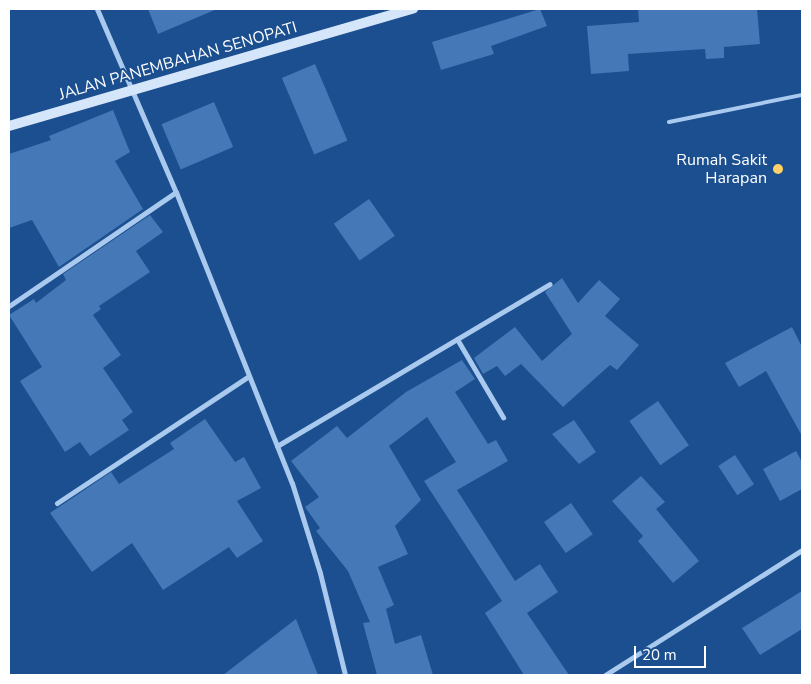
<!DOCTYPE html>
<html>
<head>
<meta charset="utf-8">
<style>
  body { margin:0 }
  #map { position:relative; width:811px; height:684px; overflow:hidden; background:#1b4f8f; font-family:"Nunito Sans",sans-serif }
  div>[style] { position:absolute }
  .building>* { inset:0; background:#4478b7; transform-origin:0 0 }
  .service>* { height:4px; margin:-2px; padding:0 2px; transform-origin:2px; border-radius:2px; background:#a9c9ee }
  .minor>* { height:5px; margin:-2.5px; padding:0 2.5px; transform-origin:2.5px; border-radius:2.5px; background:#a9c9ee }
  .secondary>* { height:10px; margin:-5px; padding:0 5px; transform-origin:5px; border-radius:5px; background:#d6e6fa }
  .dots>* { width:14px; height:14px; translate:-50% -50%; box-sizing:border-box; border:2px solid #1b4f8f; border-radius:50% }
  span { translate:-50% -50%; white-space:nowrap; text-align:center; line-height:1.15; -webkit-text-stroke:4px #1b4f8f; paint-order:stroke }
  .street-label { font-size:16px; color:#fff }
  .poi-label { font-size:16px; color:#fff }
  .right { translate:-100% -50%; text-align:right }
  .frame { position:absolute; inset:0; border:10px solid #fff; pointer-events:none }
  .scale { position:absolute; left:634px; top:646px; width:72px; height:22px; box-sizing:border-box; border:2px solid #fff; border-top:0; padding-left:6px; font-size:15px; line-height:18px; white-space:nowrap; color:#fff; -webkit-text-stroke:4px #1b4f8f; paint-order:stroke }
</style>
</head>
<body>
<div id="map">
  <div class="building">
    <i style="clip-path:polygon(148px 9px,217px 9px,158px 34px)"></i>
    <i style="clip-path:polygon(540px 9px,547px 26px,491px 46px,494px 54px,441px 70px,432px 42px)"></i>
    <i style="clip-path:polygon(638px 9px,757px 9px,760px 44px,724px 47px,724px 58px,706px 59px,705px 49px,628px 54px,629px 71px,591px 74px,587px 26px,639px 22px)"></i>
    <i style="left:315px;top:64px;width:83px;height:36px;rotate:67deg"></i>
    <i style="left:214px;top:102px;width:49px;height:57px;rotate:67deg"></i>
    <i style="clip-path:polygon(113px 110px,130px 152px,115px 161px,143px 209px,59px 267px,32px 220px,9px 228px,9px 154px,51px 140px,49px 136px)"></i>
    <i style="left:369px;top:199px;width:45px;height:43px;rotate:55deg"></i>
    <i style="clip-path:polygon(150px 215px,163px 232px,136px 251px,150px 272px,99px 306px,101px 309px,93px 315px,121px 355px,103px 368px,133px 412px,122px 420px,129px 430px,90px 456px,80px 442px,65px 452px,20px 381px,42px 367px,9px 315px,34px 299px,36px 303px,66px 280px,63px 274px)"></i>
    <i style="clip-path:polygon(562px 278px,578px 303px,599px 280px,620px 299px,605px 316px,639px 345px,617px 370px,610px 365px,563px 407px,521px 364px,505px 376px,497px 366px,483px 374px,474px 358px,515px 327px,542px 361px,572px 334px,545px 292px)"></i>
    <i style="clip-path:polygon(792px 327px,802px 347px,802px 436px,766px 371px,739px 387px,725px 363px)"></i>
    <i style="clip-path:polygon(462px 360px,475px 379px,455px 392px,488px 444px,496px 440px,508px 461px,457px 490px,515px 581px,540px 564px,558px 592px,527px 613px,569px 675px,524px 675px,485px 613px,502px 601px,424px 481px,456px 462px,427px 417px,389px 446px,421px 500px,395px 526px,408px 554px,378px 567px,394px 605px,386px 609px,395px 644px,421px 635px,433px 675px,377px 675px,363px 623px,370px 622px,348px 571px,316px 531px,320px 528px,305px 507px,319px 497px,291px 461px,337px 426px,347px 438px,406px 392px)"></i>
    <i style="left:658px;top:401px;width:54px;height:35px;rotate:55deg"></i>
    <i style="clip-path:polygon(205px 419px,235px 462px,244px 457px,261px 488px,237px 501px,263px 541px,237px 558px,229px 547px,163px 590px,132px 543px,92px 572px,50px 513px,111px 472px,119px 484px,174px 449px,170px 443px)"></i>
    <i style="clip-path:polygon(574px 420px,596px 452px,579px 464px,552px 434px)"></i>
    <i style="clip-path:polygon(796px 451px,802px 462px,802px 489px,780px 501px,763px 469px)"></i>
    <i style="left:735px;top:455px;width:35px;height:20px;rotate:57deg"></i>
    <i style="clip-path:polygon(641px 476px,665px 502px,656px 509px,699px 561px,673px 583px,638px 541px,643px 536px,612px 501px)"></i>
    <i style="left:571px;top:503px;width:38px;height:33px;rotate:55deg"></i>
    <i style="clip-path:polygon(802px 591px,802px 629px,760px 655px,742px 628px)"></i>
    <i style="clip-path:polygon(296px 619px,318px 675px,223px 675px)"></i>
  </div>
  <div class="service">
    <i style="left:669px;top:122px;width:136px;rotate:-11.5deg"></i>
  </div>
  <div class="minor">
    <i style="left:97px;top:9px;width:199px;rotate:66.7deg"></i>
    <i style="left:176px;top:192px;width:313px;rotate:68.3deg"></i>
    <i style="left:292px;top:483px;width:94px;rotate:72.7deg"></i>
    <i style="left:320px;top:573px;width:105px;rotate:76.2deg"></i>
    <i style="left:9px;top:306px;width:202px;rotate:-34.3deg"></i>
    <i style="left:457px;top:339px;width:91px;rotate:59.5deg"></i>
    <i style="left:277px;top:446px;width:317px;rotate:-30.7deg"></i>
    <i style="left:57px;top:503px;width:230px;rotate:-33.5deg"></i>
    <i style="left:605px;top:675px;width:233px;rotate:-32.4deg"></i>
  </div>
  <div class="secondary">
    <i style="left:9px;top:126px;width:421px;rotate:-16.2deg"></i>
  </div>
  <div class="dots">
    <i style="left:778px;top:169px;background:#ffd166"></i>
  </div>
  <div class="street-label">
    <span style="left:178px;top:61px;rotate:-16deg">JALAN PANEMBAHAN SENOPATI</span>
  </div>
  <div class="poi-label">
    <span class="right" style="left:767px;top:169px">Rumah Sakit<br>Harapan</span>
  </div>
  <div class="frame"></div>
  <div class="scale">20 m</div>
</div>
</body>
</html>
